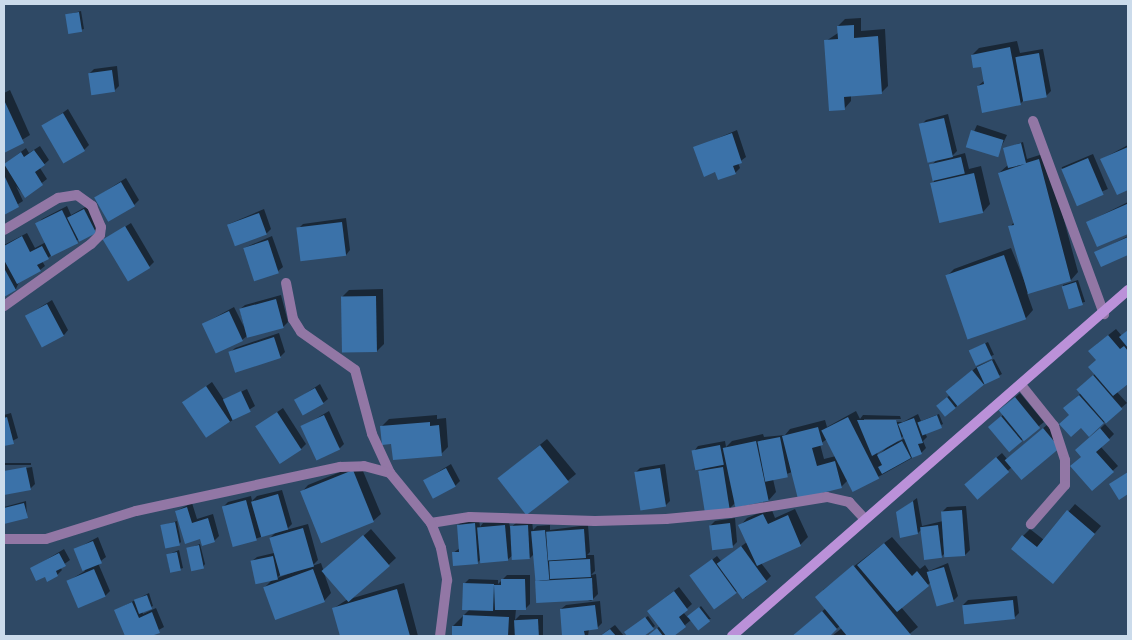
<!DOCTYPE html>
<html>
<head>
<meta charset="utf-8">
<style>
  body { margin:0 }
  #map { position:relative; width:1132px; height:640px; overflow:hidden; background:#2f4965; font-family:"Varela Round",sans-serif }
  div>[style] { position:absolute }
  .shadow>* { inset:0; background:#0007; transform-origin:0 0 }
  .building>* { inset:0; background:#3b72a9; transform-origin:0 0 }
  .minor>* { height:10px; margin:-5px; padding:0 5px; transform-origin:5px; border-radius:5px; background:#9277a5 }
  .secondary>* { height:10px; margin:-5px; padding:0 5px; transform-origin:5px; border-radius:5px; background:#bb91d9 }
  span { translate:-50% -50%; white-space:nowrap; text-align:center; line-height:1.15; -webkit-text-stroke:4.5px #232e3b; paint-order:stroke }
  .frame { position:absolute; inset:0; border:5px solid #cbdbeb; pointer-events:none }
</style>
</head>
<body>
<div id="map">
  <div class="shadow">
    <i style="clip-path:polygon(81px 11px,84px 29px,69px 33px,66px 15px)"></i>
    <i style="clip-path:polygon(861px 18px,861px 31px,885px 29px,888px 86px,881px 93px,851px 95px,851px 101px,844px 109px,826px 41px,838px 33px,838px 26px,845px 19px)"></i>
    <i style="clip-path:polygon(1017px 41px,1020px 53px,1043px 49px,1051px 91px,1046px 96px,1024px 100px,1020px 104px,978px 86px,985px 80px,982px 66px,972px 55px,979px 48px)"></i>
    <i style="clip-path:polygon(117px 66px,119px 86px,114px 91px,89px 74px,94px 69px)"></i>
    <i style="clip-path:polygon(10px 90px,30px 135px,4px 151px,4px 93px)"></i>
    <i style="clip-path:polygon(68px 109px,89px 145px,84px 150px,44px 126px)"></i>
    <i style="clip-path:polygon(948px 114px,957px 151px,951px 157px,965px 153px,969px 169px,981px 166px,990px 204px,983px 212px,941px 222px,932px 184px,934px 182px,930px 166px,937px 160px,921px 125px,926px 120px)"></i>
    <i style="clip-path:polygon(977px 125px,1007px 135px,997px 156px,967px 147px)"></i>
    <i style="clip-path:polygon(737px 130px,746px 157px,738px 163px,740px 168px,735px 173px,716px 171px,695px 148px)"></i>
    <i style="clip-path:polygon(1023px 142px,1027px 159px,1046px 153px,1078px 272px,1071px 280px,1027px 293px,1033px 310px,1026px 318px,969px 338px,947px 276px,954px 269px,1011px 248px,1028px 290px,1010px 227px,1014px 222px,999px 173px,1008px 165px,1004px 149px)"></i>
    <i style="clip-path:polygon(1128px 145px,1128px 188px,1118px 194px,1102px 159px)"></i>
    <i style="clip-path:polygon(40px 146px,49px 160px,40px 168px,47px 179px,25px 196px,16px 186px,23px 201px,4px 213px,4px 162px,5px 164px,26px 148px,29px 153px)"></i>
    <i style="left:1093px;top:154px;width:38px;height:34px;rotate:67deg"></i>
    <i style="clip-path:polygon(126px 178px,139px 200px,134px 205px,95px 198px)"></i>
    <i style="clip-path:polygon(1128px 202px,1128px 232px,1098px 246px,1088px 222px)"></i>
    <i style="clip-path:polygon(89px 205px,100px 227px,42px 261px,45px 266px,40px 270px,19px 282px,16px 289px,4px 296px,4px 245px,27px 233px,35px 248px,46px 242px,37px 224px,42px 219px,67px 206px,71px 215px)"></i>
    <i style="clip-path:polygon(264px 209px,271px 229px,266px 234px,229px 224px)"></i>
    <i style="clip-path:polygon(346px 218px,350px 250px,346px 255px,298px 229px,303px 224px)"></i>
    <i style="clip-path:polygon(131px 223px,154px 262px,149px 267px,104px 240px)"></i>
    <i style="clip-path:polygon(272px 236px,283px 267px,278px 271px,244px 248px)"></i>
    <i style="clip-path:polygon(1128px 236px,1128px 253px,1101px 265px,1096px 253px)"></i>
    <i style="left:1078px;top:280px;width:23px;height:16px;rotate:72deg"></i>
    <i style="clip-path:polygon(383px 289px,384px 344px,377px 351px,342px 297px,349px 290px)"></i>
    <i style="clip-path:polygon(281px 295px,288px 322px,283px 327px,247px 336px,242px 340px,203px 324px,234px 307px,244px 327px,240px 309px,245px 305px)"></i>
    <i style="clip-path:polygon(52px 300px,68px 330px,64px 335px,26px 316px)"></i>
    <i style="clip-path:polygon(1116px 329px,1122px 336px,1128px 330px,1128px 382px,1117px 392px,1127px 403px,1089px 435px,1071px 415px,1070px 403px,1081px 393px,1082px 385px,1096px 373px,1097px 344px)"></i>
    <i style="clip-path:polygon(279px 333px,285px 352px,280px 357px,230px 353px,235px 348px)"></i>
    <i style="left:988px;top:342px;width:14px;height:20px;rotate:65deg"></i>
    <i style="clip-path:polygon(994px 359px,1002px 374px,986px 382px,945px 416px,937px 406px,950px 395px,952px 387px,978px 366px)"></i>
    <i style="clip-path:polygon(212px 382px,224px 400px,247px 389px,255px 406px,206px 437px,184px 402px)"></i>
    <i style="clip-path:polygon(320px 384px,328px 399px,323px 403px,296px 400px)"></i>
    <i style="clip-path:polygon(1020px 393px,1044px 422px,1009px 450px,995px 422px,1004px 414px,1005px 406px)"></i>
    <i style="clip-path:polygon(283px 408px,306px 444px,301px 449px,256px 427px)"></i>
    <i style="clip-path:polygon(329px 411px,344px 444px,340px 448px,302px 427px)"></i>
    <i style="clip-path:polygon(evenodd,856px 411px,860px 419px,863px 415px,900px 416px,901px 419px,864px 419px,864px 421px,903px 422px,918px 414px,921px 421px,939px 414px,943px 424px,925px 433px,927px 437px,923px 441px,926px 448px,921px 453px,853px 491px,848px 480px,841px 487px,792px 472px,773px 479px,776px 492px,769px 500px,737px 507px,736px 502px,730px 508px,699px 472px,704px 468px,694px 451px,698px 446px,725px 441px,726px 447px,732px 441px,763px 434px,764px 437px,785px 435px,790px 429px,825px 420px,827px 427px,856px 411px,904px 435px,905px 438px,898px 442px,904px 435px,856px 411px,827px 439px,836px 456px,824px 459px,820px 444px,827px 439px,856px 411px,886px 448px,878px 456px,877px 452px,886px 448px)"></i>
    <i style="clip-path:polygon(11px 413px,18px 438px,4px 445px,4px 415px)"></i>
    <i style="clip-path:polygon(437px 415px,437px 419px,446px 418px,448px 447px,441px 454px,392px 442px,382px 426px,389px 419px)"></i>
    <i style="clip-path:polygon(1048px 424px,1064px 443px,1012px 467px,977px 497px,971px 479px,1002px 453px,1007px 459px)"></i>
    <i style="clip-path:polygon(1105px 424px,1114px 434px,1101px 447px,1118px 466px,1092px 489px,1082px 446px)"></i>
    <i style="clip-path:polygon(547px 439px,576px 474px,528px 514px,507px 472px)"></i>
    <i style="left:31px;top:463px;width:2px;height:27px;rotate:90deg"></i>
    <i style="clip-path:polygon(360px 464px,381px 514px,373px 521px,301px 493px,308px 485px)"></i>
    <i style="clip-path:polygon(451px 464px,460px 481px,455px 486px,425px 480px)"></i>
    <i style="clip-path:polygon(665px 464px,670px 501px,665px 506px,635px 473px,640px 468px)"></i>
    <i style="clip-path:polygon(32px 467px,35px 484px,30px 489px,4px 494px,4px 472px)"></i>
    <i style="clip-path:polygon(evenodd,282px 490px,292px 524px,286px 530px,308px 524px,318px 560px,312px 566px,321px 563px,324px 572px,371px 529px,396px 558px,353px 598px,404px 583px,418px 636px,342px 636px,334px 608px,348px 599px,324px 573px,331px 593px,324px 601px,265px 587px,273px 579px,252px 561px,257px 557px,274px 553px,270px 538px,276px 532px,234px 546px,223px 507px,228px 502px,251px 496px,252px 501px,257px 496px,282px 490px,293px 570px,294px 572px,277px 578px,282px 573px,293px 570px)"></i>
    <i style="clip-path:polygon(917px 498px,922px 526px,943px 521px,942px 512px,947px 507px,966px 506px,970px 550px,965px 555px,945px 553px,941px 557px,921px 530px,918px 533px,897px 513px)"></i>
    <i style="clip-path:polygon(26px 501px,27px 517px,4px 523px,4px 507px)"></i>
    <i style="clip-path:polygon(192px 503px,197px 519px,213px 514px,219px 536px,214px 541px,201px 538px,176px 511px)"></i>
    <i style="clip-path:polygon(1075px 504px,1101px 526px,1053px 582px,1023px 536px,1030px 529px,1044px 540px)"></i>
    <i style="clip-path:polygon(771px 508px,775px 518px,795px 509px,808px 537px,800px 545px,761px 563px,771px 576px,766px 581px,745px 598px,738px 590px,736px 592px,691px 576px,717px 556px,721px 561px,747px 542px,740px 526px,747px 518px)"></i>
    <i style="clip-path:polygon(735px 518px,737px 542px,733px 546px,710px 526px,715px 521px)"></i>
    <i style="clip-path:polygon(479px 519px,480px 527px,483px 523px,509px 521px,510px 528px,516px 523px,532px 521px,533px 530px,537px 526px,550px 525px,550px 530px,588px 525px,590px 552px,587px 555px,594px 555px,595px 571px,591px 575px,596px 574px,598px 594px,591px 601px,536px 584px,540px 580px,534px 554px,530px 558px,513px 555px,507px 560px,481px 559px,477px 563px,453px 553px,460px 548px,458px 525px,463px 520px)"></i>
    <i style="clip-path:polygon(177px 521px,181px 542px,179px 544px,161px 526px)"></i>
    <i style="clip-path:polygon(98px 537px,106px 557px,98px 563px,110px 591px,105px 596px,68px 581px,85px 571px,76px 549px)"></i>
    <i style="clip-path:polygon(892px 537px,920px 569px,925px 565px,929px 571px,948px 563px,958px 596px,953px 601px,931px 582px,901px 607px,918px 627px,907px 636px,832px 636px,842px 628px,840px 626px,828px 636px,792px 636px,825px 609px,823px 590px)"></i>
    <i style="clip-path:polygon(200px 544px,205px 564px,203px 567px,187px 549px)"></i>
    <i style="clip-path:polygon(64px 549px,70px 560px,60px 567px,62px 570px,57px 575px,46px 575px,31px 569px)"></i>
    <i style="clip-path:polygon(179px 550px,183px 568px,170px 572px,167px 555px)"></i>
    <i style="clip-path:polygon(507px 575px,530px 575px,530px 604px,525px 609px,516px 609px,515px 620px,520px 615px,543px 615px,543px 636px,453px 636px,453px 626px,470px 609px,464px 584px,469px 579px,498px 580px,498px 584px)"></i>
    <i style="clip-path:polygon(679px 587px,692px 604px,683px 612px,688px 618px,701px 606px,711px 619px,691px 620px,672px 636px,647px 636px,660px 626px,653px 607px)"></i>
    <i style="clip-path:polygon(149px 593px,153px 606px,142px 611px,143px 614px,156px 608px,164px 627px,148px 636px,127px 636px,116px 610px)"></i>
    <i style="clip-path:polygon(1017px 596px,1019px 613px,1014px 618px,963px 605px,968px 600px)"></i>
    <i style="clip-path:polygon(600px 601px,602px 623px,597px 628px,589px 629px,588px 636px,564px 636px,561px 609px,566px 605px)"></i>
    <i style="clip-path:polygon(648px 616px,655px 626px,642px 636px,629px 636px,626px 633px)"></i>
    <i style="clip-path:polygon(615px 625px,624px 636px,600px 636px)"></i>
  </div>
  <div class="building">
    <i style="left:79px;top:12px;width:20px;height:14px;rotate:81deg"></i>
    <i style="clip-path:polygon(854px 25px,854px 38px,878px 36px,882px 94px,844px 97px,845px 110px,829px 111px,824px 40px,838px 39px,837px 26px)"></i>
    <i style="clip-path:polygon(1010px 47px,1021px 105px,982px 113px,977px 86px,984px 84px,981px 67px,973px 68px,971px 55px)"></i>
    <i style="left:1039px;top:53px;width:45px;height:24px;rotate:80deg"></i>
    <i style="left:112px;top:70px;width:22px;height:24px;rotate:82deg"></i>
    <i style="clip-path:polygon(4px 100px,24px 143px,4px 153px)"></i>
    <i style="left:63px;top:113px;width:44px;height:25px;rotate:60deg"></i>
    <i style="left:944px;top:118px;width:40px;height:26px;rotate:77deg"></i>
    <i style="left:971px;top:130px;width:34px;height:18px;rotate:17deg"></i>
    <i style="clip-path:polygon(732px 133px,742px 163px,733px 166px,736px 174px,718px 180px,715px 172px,704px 177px,693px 147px)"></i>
    <i style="clip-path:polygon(1021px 143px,1026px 163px,1039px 159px,1071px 281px,1028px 294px,1008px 226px,1014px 225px,998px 173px,1025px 164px,1008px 168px,1003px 148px)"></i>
    <i style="clip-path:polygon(1128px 147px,1128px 190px,1117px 195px,1100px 159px)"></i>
    <i style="clip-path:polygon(34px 150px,45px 165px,35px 172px,43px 185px,25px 198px,4px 164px,21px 152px,24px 157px)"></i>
    <i style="left:961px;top:157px;width:17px;height:33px;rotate:77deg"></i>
    <i style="left:1088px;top:158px;width:40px;height:29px;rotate:67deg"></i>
    <i style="left:974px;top:173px;width:41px;height:45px;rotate:77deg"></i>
    <i style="clip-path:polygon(4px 175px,19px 207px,4px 215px)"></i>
    <i style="left:121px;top:182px;width:28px;height:31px;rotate:60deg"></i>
    <i style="clip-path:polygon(1127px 204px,1128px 234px,1097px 247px,1086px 222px)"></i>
    <i style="left:84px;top:209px;width:27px;height:19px;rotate:63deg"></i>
    <i style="left:62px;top:210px;width:37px;height:30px;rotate:64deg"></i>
    <i style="left:259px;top:213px;width:23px;height:34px;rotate:70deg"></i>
    <i style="left:342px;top:222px;width:34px;height:46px;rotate:83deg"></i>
    <i style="left:125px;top:226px;width:49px;height:26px;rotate:59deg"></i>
    <i style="clip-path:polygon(22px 236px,30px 252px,42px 246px,49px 259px,37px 265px,41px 271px,17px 284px,4px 260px,4px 246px)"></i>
    <i style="clip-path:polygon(1128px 237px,1128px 255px,1101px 267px,1094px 252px)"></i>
    <i style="left:268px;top:240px;width:35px;height:26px;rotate:72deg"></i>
    <i style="left:1004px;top:255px;width:68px;height:62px;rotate:71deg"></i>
    <i style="clip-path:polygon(4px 268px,16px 290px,4px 297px)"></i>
    <i style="left:1076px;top:282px;width:24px;height:15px;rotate:73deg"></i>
    <i style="left:376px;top:296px;width:56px;height:35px;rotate:89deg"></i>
    <i style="left:276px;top:299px;width:30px;height:38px;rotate:75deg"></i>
    <i style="left:47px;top:304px;width:36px;height:25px;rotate:62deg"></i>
    <i style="left:229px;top:311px;width:33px;height:30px;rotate:65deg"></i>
    <i style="clip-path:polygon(1128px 330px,1128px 348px,1119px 337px)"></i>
    <i style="clip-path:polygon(1108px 335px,1120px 349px,1124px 346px,1128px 351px,1128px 384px,1113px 396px,1088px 367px,1096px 360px,1088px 351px)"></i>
    <i style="left:274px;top:337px;width:22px;height:48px;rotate:72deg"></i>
    <i style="left:985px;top:343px;width:17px;height:18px;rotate:65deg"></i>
    <i style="left:992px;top:360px;width:19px;height:17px;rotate:65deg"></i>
    <i style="left:972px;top:370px;width:19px;height:34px;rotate:51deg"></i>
    <i style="left:1093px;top:375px;width:45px;height:22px;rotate:49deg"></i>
    <i style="left:206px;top:386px;width:43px;height:29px;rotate:56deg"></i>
    <i style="left:315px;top:388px;width:18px;height:24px;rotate:61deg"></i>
    <i style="left:241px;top:391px;width:23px;height:20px;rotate:65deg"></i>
    <i style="clip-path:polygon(1079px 395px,1104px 423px,1089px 437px,1081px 428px,1071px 437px,1059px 424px,1069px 415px,1063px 408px)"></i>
    <i style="left:947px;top:397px;width:14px;height:14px;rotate:51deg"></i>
    <i style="left:1015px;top:397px;width:40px;height:21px;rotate:51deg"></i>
    <i style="left:277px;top:412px;width:45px;height:26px;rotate:57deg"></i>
    <i style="left:324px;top:415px;width:38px;height:26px;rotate:65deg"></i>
    <i style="left:937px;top:415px;width:14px;height:21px;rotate:69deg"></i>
    <i style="left:1001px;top:416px;width:33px;height:17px;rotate:50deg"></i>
    <i style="clip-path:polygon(7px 417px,14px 444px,4px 446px,4px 418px)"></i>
    <i style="left:848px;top:417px;width:69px;height:30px;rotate:63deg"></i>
    <i style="clip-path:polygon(914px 418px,923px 443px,918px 444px,922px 454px,912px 458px,898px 424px)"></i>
    <i style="clip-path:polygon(857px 420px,896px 420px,902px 439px,872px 456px)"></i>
    <i style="clip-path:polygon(430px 422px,430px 426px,439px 425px,442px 456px,393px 460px,391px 444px,382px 445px,380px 426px)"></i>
    <i style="clip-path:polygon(818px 427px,823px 445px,812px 448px,817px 466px,835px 461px,842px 488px,798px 499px,782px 436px)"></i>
    <i style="left:1043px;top:428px;width:26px;height:50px;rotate:50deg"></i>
    <i style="clip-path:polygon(1100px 428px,1110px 440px,1096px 452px,1114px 472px,1092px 491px,1070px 466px,1081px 457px,1075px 450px)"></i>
    <i style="left:780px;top:437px;width:41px;height:23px;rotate:79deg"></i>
    <i style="left:756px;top:441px;width:61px;height:34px;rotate:78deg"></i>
    <i style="clip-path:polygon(902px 441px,911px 458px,882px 474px,878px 467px,882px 465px,877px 455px)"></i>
    <i style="left:540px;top:445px;width:47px;height:54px;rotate:52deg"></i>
    <i style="left:720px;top:445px;width:20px;height:29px;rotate:79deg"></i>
    <i style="left:996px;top:457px;width:20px;height:42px;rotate:49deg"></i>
    <i style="clip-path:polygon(26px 467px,31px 490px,4px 495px,4px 471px)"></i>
    <i style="left:723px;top:467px;width:43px;height:25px;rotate:81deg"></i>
    <i style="left:446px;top:468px;width:21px;height:26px;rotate:62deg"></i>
    <i style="left:660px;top:468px;width:39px;height:26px;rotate:81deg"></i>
    <i style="left:353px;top:470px;width:56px;height:57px;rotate:68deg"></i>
    <i style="clip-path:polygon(1128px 472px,1128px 494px,1119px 500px,1109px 484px)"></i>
    <i style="left:278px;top:494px;width:37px;height:28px;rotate:74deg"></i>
    <i style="left:246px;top:500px;width:42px;height:25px;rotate:75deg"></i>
    <i style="clip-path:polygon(913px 501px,918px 534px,900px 538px,896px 512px)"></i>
    <i style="clip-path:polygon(24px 503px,28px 518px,4px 524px,4px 508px)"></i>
    <i style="clip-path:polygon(187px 507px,192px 523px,208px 518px,215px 542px,202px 546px,200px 539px,185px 544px,175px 511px)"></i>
    <i style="left:962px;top:510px;width:46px;height:21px;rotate:86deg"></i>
    <i style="clip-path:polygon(1067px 510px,1095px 534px,1053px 584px,1011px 549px,1022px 535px,1037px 547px)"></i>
    <i style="clip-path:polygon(763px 514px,768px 524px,788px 515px,801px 546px,757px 566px,738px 525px)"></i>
    <i style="left:175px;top:522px;width:24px;height:15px;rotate:78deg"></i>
    <i style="clip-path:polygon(475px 523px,478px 564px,453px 566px,452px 552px,459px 552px,457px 525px)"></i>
    <i style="left:730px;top:523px;width:25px;height:21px;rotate:83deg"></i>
    <i style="left:505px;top:525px;width:36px;height:28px;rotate:85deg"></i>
    <i style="left:528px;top:525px;width:34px;height:18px;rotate:87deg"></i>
    <i style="left:938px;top:525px;width:33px;height:18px;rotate:83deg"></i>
    <i style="left:303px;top:528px;width:40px;height:35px;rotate:74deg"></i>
    <i style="left:584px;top:529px;width:29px;height:38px;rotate:86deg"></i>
    <i style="left:545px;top:530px;width:50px;height:14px;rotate:85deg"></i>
    <i style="left:363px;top:535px;width:41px;height:55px;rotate:49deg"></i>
    <i style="left:93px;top:541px;width:24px;height:21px;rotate:68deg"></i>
    <i style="clip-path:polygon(884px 543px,912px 576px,917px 571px,929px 586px,897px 612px,857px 565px)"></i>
    <i style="left:199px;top:545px;width:24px;height:13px;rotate:78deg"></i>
    <i style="left:741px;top:546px;width:44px;height:30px;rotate:54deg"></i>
    <i style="left:177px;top:552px;width:19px;height:11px;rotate:78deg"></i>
    <i style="clip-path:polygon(59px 553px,66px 566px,56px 571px,58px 576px,47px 582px,45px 577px,36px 581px,30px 568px)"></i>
    <i style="left:273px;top:556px;width:24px;height:23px;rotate:78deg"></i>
    <i style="left:590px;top:559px;width:18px;height:41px;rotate:87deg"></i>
    <i style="left:712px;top:559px;width:42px;height:28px;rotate:54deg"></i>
    <i style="clip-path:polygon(853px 565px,911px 635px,909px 636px,847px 636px,815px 597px)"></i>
    <i style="left:944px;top:567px;width:36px;height:18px;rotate:74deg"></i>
    <i style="left:94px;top:569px;width:30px;height:30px;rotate:67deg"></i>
    <i style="left:313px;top:569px;width:35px;height:53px;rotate:70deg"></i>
    <i style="left:592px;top:578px;width:22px;height:57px;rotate:87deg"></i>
    <i style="clip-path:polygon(501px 579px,525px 579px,526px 610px,495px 610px,494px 585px,501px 585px)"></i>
    <i style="left:463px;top:583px;width:31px;height:27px;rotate:2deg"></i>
    <i style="clip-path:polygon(397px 589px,410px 636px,340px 636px,332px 608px)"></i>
    <i style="clip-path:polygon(674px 591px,688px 610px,679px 617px,686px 627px,674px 636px,666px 636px,647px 611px)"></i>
    <i style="left:147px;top:595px;width:15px;height:14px;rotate:70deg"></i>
    <i style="left:1013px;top:600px;width:19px;height:51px;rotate:84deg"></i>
    <i style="clip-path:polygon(132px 602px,139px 618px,152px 612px,160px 633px,151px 636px,125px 636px,114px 610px)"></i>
    <i style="clip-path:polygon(595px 605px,598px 629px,584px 631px,585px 636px,562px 636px,560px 609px)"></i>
    <i style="left:699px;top:607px;width:18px;height:15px;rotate:52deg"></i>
    <i style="clip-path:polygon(822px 611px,837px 629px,830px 636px,792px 636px)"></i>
    <i style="clip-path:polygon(463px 615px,509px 617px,508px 636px,452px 636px,452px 626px,462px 626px)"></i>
    <i style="clip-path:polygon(645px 617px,654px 629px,644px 636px,627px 636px,624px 632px)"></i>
    <i style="left:538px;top:619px;width:17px;height:24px;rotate:87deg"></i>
    <i style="clip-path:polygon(657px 628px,663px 636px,647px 636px)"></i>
    <i style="clip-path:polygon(610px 629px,616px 636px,600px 636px)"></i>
  </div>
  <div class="minor">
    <i style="left:1033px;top:121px;width:206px;rotate:69.8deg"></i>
    <i style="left:4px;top:230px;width:63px;rotate:-30.7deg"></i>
    <i style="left:58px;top:198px;width:19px;rotate:-9deg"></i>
    <i style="left:77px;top:195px;width:19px;rotate:36deg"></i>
    <i style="left:92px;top:206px;width:23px;rotate:67deg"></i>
    <i style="left:101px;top:227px;width:8px;rotate:97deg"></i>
    <i style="left:100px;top:235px;width:13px;rotate:135deg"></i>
    <i style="left:91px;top:244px;width:107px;rotate:144.5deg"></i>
    <i style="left:286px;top:283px;width:37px;rotate:79deg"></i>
    <i style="left:293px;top:319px;width:15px;rotate:58deg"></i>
    <i style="left:301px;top:332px;width:66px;rotate:35.1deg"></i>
    <i style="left:355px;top:370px;width:66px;rotate:75.1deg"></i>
    <i style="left:372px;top:434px;width:43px;rotate:65.2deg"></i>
    <i style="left:1021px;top:385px;width:53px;rotate:51.2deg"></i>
    <i style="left:1054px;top:426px;width:36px;rotate:72deg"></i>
    <i style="left:1065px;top:460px;width:25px;rotate:90deg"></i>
    <i style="left:1065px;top:485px;width:52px;rotate:131.1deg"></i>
    <i style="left:431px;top:523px;width:39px;rotate:-9deg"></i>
    <i style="left:470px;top:517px;width:125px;rotate:1.8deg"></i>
    <i style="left:595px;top:521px;width:71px;rotate:-1.6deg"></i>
    <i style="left:666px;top:519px;width:64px;rotate:-5.4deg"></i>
    <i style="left:730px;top:513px;width:98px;rotate:-9.4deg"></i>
    <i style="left:827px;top:497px;width:23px;rotate:13deg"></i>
    <i style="left:849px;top:502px;width:22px;rotate:47deg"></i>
    <i style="left:4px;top:539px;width:42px"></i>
    <i style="left:46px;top:539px;width:94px;rotate:-17.3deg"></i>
    <i style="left:136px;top:511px;width:209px;rotate:-12.2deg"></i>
    <i style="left:340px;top:467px;width:24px;rotate:-2deg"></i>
    <i style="left:364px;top:466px;width:27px;rotate:15deg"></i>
    <i style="left:390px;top:473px;width:65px;rotate:50.6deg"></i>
    <i style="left:431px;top:523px;width:27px;rotate:68deg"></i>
    <i style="left:441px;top:548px;width:33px;rotate:79deg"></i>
    <i style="left:447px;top:580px;width:56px;rotate:97.1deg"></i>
  </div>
  <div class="secondary">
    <i style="left:732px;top:636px;width:526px;rotate:-41.14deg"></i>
  </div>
  <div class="frame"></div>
</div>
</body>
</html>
